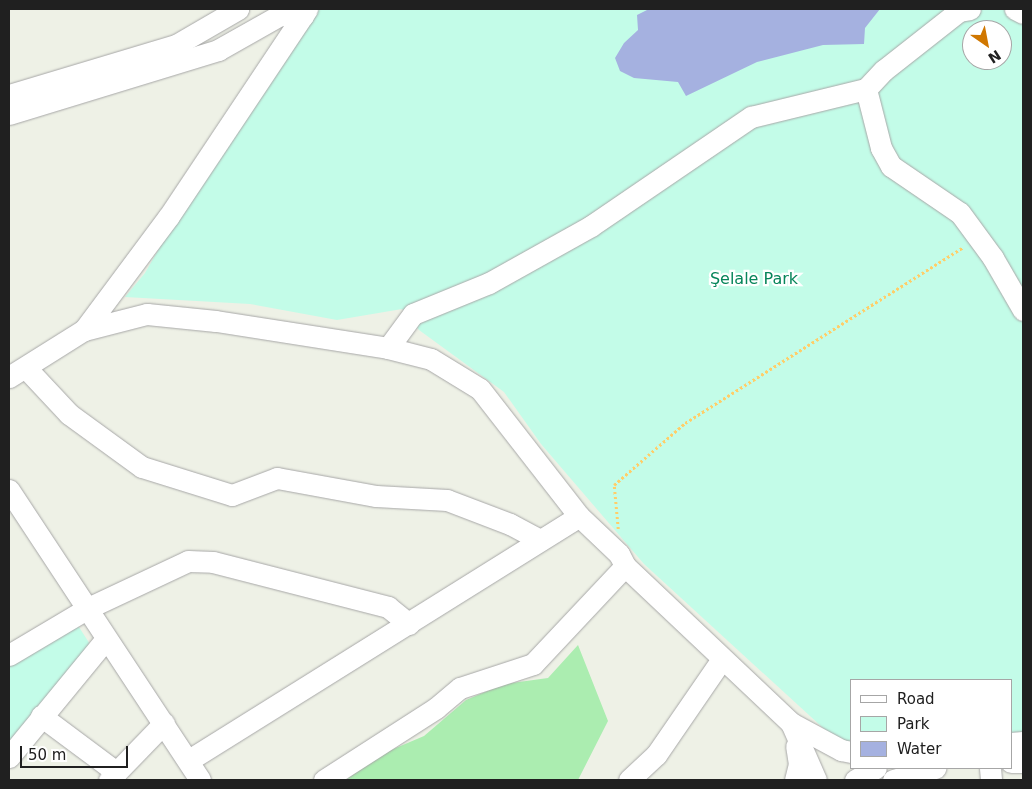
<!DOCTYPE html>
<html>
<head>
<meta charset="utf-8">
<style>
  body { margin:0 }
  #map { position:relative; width:1032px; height:789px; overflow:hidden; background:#eef1e6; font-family:"DejaVu Sans",sans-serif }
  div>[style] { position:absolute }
  .grass>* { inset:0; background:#abedb0 }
  .park>* { inset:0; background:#c3fce8 }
  .water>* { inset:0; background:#a5b1e0 }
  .path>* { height:2.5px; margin-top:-1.25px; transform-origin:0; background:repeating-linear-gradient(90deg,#ffce69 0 2.5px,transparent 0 5px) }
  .roads { filter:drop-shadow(0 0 1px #a7a7a7) drop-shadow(0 0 1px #a7a7a7) }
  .minor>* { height:21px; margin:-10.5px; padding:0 10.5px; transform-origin:10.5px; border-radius:10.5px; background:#fff }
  span { translate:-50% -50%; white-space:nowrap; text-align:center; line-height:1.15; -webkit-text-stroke:4.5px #fff; paint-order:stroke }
  .park-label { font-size:16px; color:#07855a }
  .frame { position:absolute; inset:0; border:10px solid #202020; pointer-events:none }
  .legend { position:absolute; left:850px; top:679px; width:162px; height:90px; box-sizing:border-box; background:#fff; border:1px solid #a6a6a6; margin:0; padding:6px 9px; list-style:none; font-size:15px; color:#202020 }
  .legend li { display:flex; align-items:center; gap:10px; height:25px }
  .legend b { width:25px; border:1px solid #a6a6a6 }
  .north { position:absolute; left:962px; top:20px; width:50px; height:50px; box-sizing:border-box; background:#fff; border:1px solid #a6a6a6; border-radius:50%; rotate:147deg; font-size:14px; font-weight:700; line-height:20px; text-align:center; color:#202020 }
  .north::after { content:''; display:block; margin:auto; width:18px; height:22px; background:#d07700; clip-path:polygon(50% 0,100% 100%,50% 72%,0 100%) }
  .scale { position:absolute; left:20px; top:746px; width:108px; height:22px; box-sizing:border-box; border:2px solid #202020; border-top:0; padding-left:6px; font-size:15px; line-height:18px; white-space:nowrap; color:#202020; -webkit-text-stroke:4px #fff; paint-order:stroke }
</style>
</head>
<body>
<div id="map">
  <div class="grass">
    <i style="clip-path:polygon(578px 645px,608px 721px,578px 780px,346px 780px,377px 756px,424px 736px,466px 700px,504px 684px,548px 678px)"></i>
  </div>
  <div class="park">
    <i style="clip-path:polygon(evenodd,319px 9px,1023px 9px,1023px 733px,1011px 734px,1011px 680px,851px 680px,851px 744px,834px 738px,644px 564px,541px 444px,504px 392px,419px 330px,402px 309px,337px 320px,250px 304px,125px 297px,145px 273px,190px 194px,319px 9px,972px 30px,1002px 30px,1002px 60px,972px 60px,972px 30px)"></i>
    <i style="clip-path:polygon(77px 624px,95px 652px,9px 754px,9px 667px)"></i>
  </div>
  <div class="water">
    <i style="clip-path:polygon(649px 9px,880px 9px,865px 28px,864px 44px,823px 45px,757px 62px,686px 96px,678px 82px,634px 78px,620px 71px,615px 58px,624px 43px,638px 30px,637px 15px)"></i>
  </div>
  <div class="path">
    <i style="left:618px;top:529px;width:44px;rotate:-95.2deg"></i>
    <i style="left:614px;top:485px;width:94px;rotate:-41.1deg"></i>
    <i style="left:685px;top:423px;width:329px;rotate:-32.3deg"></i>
  </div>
  <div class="roads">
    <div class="minor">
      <i style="left:1015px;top:9px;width:9px;rotate:27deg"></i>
      <i style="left:866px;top:89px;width:61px;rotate:75.7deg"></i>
      <i style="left:881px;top:148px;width:21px;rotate:61deg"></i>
      <i style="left:891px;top:166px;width:83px;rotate:34.3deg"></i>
      <i style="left:960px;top:213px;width:56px;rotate:53.7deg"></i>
      <i style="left:993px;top:258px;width:60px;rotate:60deg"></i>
      <i style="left:9px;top:95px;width:174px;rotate:-16.7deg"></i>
      <i style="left:176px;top:45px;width:72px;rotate:-30.1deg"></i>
      <i style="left:9px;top:114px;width:219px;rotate:-17deg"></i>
      <i style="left:218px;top:50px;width:71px;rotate:-29.4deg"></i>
      <i style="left:280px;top:15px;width:23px;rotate:2deg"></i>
      <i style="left:84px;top:330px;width:65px;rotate:-14.3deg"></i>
      <i style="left:147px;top:314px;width:69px;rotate:5.8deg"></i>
      <i style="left:216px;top:321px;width:174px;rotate:8.9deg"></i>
      <i style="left:388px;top:348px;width:44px;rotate:14.3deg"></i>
      <i style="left:431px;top:359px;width:57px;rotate:31.5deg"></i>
      <i style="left:480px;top:389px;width:161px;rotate:52.1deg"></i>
      <i style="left:388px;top:348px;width:42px;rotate:-53.7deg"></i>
      <i style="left:413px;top:314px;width:82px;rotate:-22.2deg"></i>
      <i style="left:489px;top:283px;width:117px;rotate:-29.2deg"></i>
      <i style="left:591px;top:226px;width:194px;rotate:-34.3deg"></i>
      <i style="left:751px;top:117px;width:118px;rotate:-13.7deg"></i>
      <i style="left:866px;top:89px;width:26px;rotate:-47deg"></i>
      <i style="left:884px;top:70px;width:95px;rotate:-38.2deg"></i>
      <i style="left:959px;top:11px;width:11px;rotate:-10deg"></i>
      <i style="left:26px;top:368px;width:63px;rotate:46.9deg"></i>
      <i style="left:69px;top:414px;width:90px;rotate:36deg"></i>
      <i style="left:142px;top:467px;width:94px;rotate:17.3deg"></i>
      <i style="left:232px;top:495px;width:48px;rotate:-20.7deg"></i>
      <i style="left:277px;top:478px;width:101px;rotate:10.3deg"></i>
      <i style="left:376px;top:496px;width:71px;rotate:3.2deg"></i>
      <i style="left:447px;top:500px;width:67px;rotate:20.9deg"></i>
      <i style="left:510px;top:524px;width:34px;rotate:28deg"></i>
      <i style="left:9px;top:377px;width:89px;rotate:-32.1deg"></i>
      <i style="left:84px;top:330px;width:142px;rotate:-53.3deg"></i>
      <i style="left:169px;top:216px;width:249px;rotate:-56.3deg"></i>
      <i style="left:9px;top:490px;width:347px;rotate:56.6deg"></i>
      <i style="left:9px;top:655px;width:92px;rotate:-30.7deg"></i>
      <i style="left:88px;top:608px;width:110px;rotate:-25.2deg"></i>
      <i style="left:188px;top:561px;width:25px;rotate:2deg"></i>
      <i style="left:213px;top:562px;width:181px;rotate:14.4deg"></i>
      <i style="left:388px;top:607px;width:27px;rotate:39deg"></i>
      <i style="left:41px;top:716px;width:94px;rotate:36.7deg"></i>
      <i style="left:791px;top:723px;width:62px;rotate:66.3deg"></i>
      <i style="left:1011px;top:743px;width:12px;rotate:-5deg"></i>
      <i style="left:9px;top:757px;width:153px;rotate:-50.6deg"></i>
      <i style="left:189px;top:760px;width:460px;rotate:-32deg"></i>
      <i style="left:579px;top:516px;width:55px;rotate:43.5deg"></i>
      <i style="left:619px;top:554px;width:13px;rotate:63deg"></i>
      <i style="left:625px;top:566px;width:228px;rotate:43.4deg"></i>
      <i style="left:791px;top:723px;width:57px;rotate:28.4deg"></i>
      <i style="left:841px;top:750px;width:10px;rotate:11deg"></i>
      <i style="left:1011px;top:762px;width:12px"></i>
      <i style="left:990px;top:768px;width:12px;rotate:85deg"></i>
      <i style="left:109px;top:780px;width:79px;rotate:-46deg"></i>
      <i style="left:324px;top:780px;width:133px;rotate:-32.7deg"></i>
      <i style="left:436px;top:708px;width:31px;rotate:-40deg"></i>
      <i style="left:460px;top:688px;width:77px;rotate:-18.2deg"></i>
      <i style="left:533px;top:664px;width:134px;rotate:-46.8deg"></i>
      <i style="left:629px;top:780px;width:37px;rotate:-43deg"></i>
      <i style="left:656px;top:755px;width:116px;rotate:-55.5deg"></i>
      <i style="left:795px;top:780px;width:16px;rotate:-76deg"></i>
      <i style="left:799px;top:764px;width:18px;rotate:-99deg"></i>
      <i style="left:855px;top:780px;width:24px;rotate:-30deg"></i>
      <i style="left:893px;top:780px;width:44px;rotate:-15.9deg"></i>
    </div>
  </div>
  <div class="park-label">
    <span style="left:754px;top:279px">Şelale Park</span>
  </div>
  <div class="frame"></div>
  <ul class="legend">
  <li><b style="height:6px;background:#fff"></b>Road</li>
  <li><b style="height:14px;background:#c3fce8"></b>Park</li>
  <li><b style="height:14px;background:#a5b1e0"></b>Water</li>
  </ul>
  <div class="north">N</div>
  <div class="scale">50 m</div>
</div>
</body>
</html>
